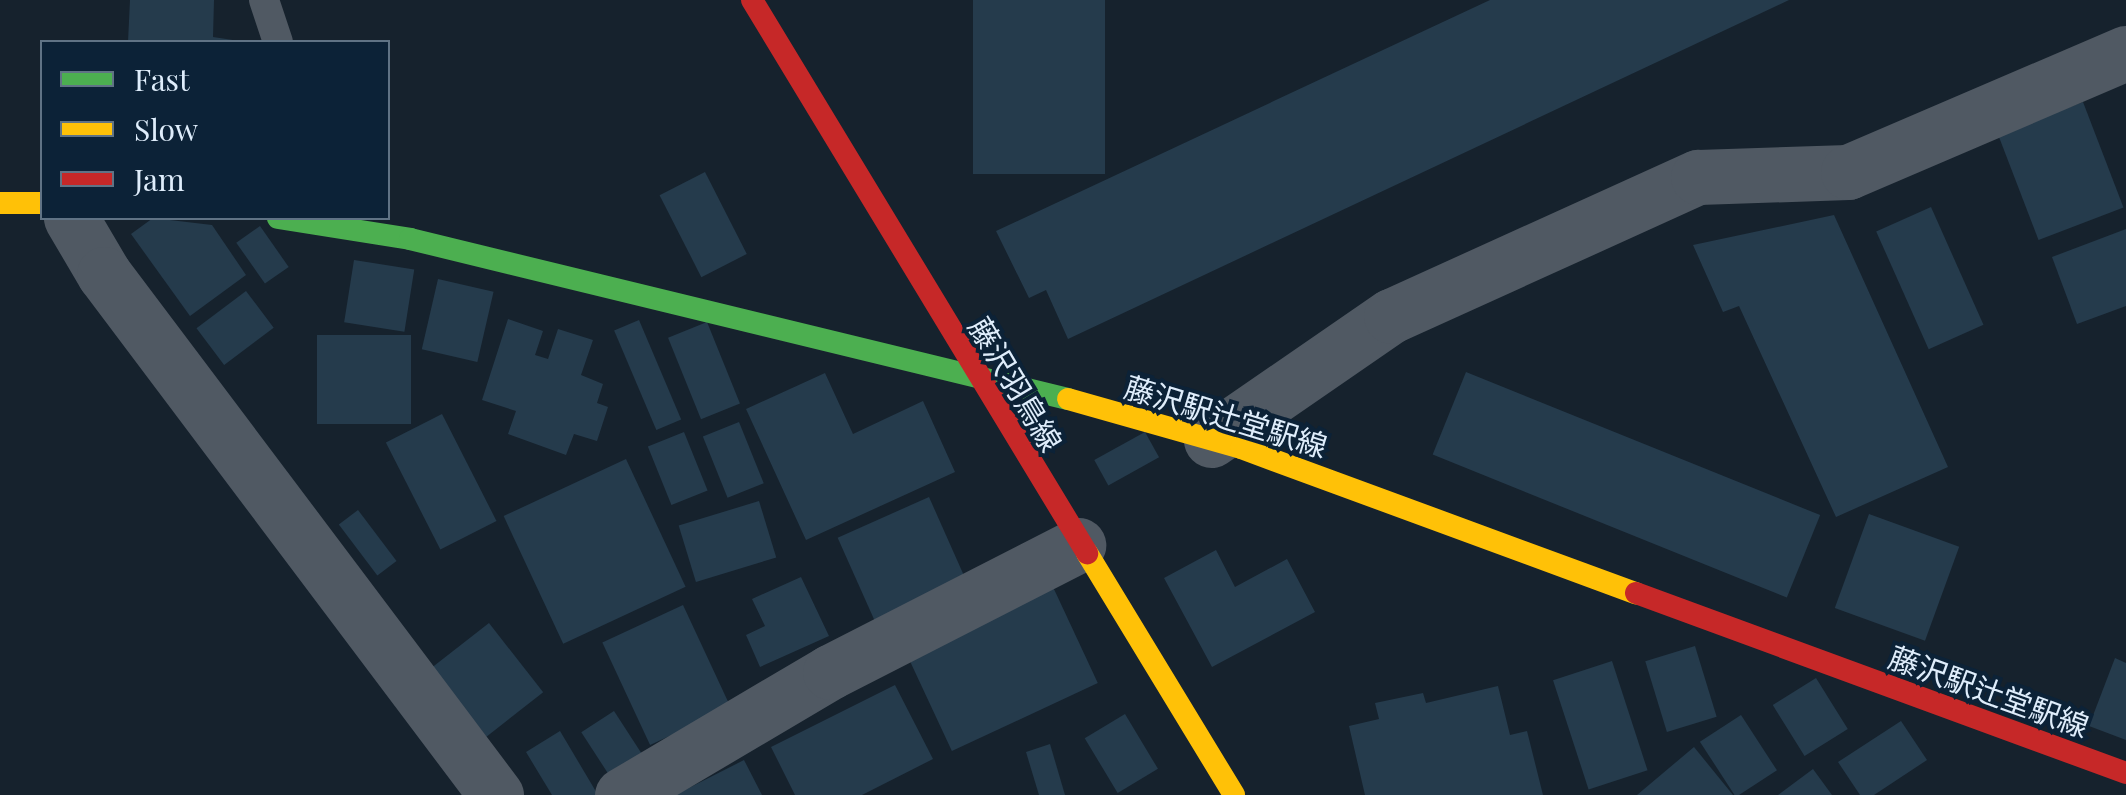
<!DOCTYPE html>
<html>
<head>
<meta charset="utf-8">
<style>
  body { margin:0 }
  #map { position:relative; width:2126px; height:795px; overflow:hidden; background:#16222d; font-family:"Playfair Display","Noto Sans JP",serif }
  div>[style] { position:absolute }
  .building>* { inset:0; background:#253b4c; transform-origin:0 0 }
  .lane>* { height:30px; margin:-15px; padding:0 15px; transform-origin:15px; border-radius:15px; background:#505963 }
  .street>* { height:55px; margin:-27.5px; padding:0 27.5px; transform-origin:27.5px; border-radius:27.5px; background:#505963 }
  .fast>* { height:22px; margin:-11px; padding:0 11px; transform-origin:11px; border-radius:11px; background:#4caf50 }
  .slow>* { height:22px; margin:-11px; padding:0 11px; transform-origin:11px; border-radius:11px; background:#ffc107 }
  .jam>* { height:22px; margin:-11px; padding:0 11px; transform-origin:11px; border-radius:11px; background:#c62828 }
  span { translate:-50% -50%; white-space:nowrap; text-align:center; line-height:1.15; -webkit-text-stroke:8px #0c2237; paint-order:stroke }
  .street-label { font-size:30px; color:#dfedfb }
  .legend { position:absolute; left:40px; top:40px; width:350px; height:180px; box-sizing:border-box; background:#0c2237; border:2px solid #607385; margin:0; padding:12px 18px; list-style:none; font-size:30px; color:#dfedfb }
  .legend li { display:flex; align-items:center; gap:20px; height:50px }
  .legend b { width:50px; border:2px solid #607385 }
</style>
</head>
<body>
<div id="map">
  <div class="building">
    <i style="clip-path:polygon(130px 0,214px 0,213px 37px,246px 42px,128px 42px)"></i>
    <i style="left:973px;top:0;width:132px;height:174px"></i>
    <i style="clip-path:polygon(1490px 0,1789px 0,1068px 339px,1046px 290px,1029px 298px,996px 231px)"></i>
    <i style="left:2083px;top:102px;width:113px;height:91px;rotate:69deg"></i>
    <i style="left:705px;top:172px;width:92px;height:51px;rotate:63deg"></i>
    <i style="left:1931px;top:207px;width:129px;height:60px;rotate:66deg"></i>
    <i style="clip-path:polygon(1834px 215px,1948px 467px,1836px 517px,1739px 306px,1723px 312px,1693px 245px)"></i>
    <i style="clip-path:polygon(153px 218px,212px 225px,246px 275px,190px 316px,131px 234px)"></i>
    <i style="left:260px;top:226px;width:50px;height:29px;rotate:55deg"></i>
    <i style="clip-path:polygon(2126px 229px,2126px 306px,2077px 324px,2052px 257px)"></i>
    <i style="left:354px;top:260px;width:61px;height:63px;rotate:9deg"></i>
    <i style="left:438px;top:279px;width:57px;height:72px;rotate:13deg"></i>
    <i style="left:246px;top:291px;width:46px;height:62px;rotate:53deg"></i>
    <i style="clip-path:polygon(508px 319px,543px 331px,535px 355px,548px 359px,558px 329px,593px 340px,581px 375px,603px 384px,597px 403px,608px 407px,597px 441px,574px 434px,566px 455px,508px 434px,516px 411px,482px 400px)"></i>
    <i style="left:639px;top:320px;width:108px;height:27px;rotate:67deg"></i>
    <i style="left:707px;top:322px;width:88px;height:42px;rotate:68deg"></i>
    <i style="left:317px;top:335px;width:94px;height:89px"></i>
    <i style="left:1466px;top:372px;width:382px;height:89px;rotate:22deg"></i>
    <i style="clip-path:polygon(825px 373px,853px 434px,923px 401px,955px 472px,806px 540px,746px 409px)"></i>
    <i style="left:442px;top:414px;width:120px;height:63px;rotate:63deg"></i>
    <i style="left:739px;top:422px;width:66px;height:39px;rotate:68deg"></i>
    <i style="left:684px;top:432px;width:63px;height:39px;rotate:68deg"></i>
    <i style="left:1145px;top:432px;width:29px;height:58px;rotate:61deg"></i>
    <i style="left:626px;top:459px;width:141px;height:135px;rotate:65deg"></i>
    <i style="left:929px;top:497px;width:96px;height:100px;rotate:66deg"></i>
    <i style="left:759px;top:501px;width:59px;height:84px;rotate:73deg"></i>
    <i style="left:358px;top:510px;width:64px;height:24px;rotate:53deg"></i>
    <i style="left:1869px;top:514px;width:96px;height:100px;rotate:20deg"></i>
    <i style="clip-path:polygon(1216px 550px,1235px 587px,1287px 559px,1315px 612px,1212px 667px,1164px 578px)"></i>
    <i style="clip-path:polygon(801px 577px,829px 636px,760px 667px,746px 635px,765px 626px,752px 599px)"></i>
    <i style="left:1053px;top:587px;width:106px;height:161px;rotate:65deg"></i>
    <i style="left:683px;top:605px;width:113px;height:89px;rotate:65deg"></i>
    <i style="left:489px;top:623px;width:88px;height:72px;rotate:52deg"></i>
    <i style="left:1695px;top:646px;width:74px;height:52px;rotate:73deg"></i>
    <i style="clip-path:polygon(2115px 658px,2126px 663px,2126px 740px,2089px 726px)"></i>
    <i style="left:1612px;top:661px;width:115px;height:62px;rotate:72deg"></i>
    <i style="left:1816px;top:678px;width:60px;height:51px;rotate:58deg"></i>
    <i style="clip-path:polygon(895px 685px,933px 759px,862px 795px,795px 795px,771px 747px)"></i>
    <i style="clip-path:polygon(1498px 686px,1510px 735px,1527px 731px,1543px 795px,1365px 795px,1349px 726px,1379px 719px,1375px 703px,1423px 693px,1426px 703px)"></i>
    <i style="left:614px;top:711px;width:72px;height:39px;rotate:57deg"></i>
    <i style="left:1125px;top:714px;width:64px;height:47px;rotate:59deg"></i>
    <i style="left:1741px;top:715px;width:66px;height:49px;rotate:57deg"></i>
    <i style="clip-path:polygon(1901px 721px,1927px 760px,1874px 795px,1860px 795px,1838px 762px)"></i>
    <i style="clip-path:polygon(560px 731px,598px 795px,552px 795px,526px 752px)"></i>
    <i style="clip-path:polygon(1050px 744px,1065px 795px,1039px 795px,1026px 752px)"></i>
    <i style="clip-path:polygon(1694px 747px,1733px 795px,1637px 795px)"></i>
    <i style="clip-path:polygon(744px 760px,762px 795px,675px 795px)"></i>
    <i style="clip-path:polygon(1813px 769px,1832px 795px,1778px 795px)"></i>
  </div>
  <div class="lane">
    <i style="left:264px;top:0;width:44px;rotate:71.6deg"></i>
  </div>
  <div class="street">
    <i style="left:71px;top:218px;width:65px;rotate:59.5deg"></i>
    <i style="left:104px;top:274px;width:652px;rotate:53.04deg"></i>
    <i style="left:1211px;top:440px;width:219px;rotate:-34.6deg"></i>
    <i style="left:1391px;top:316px;width:337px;rotate:-24.4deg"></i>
    <i style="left:1698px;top:177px;width:150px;rotate:-1.9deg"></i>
    <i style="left:1848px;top:172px;width:302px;rotate:-23.2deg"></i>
    <i style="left:622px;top:795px;width:242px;rotate:-30.6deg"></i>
    <i style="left:830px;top:672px;width:279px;rotate:-27.1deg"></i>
  </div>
  <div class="fast">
    <i style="left:278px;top:218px;width:134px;rotate:9deg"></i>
    <i style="left:410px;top:239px;width:677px;rotate:13.67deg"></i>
  </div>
  <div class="slow">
    <i style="left:0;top:203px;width:42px"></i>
    <i style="left:1068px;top:399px;width:180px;rotate:15.8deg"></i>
    <i style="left:1241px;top:448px;width:421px;rotate:20.2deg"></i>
    <i style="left:1087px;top:553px;width:283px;rotate:58.7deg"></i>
  </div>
  <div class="jam">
    <i style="left:752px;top:0;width:647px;rotate:58.79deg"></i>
    <i style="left:1636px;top:593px;width:522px;rotate:20.17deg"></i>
  </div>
  <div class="street-label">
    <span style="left:1016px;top:384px;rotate:59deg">藤沢羽鳥線</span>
    <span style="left:1226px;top:416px;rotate:17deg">藤沢駅辻堂駅線</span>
    <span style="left:1989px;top:691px;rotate:20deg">藤沢駅辻堂駅線</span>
  </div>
  <ul class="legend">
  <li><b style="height:12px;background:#4caf50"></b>Fast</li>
  <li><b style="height:12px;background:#ffc107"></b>Slow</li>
  <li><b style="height:12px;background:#c62828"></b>Jam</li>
  </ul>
</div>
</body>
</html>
